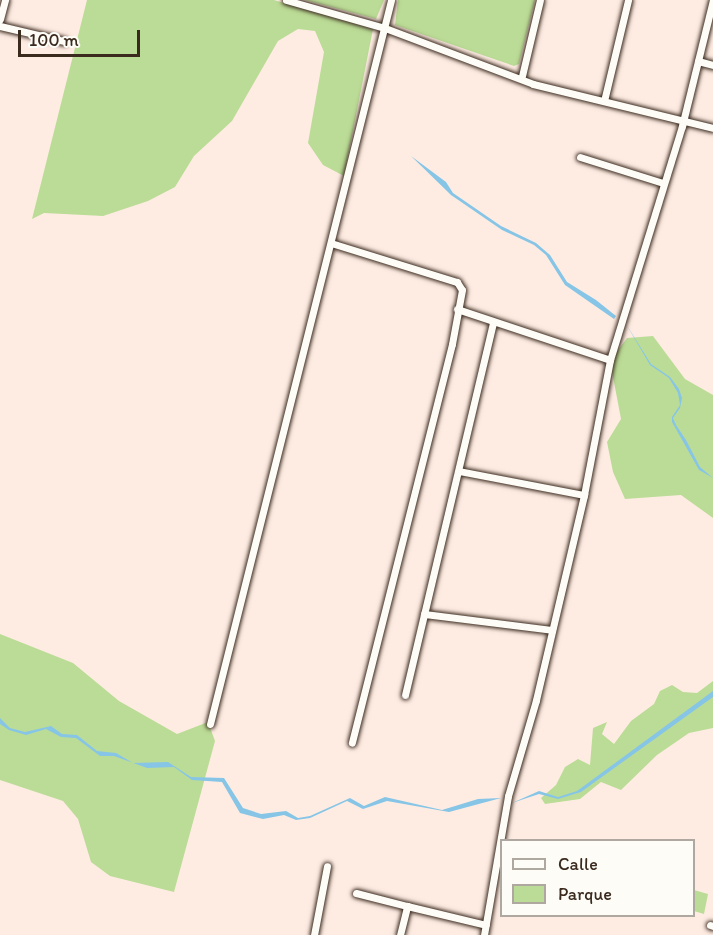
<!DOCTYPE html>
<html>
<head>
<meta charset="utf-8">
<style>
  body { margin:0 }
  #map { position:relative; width:713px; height:935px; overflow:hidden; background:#feece3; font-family:Itim,sans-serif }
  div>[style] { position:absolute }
  .green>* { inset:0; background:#bbdc96 }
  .water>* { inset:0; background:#87c5e7 }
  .roads { filter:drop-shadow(0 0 2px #3b2a1e) drop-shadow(0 0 2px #3b2a1e) }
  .minor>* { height:7px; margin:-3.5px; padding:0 3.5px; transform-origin:3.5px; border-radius:3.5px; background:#fdfcf7 }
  span { translate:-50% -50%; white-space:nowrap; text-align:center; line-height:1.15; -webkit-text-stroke:4.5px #fdfcf7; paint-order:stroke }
  .legend { position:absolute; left:500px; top:839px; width:195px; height:78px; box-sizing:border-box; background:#fdfcf7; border:2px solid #afa8a0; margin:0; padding:8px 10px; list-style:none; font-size:18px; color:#3b2a1e }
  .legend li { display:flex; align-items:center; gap:12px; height:30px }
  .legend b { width:30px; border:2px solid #afa8a0 }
  .scale { position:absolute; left:18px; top:30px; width:122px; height:27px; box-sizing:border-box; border:3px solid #3b2a1e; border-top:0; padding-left:8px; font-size:18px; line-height:21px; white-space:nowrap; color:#3b2a1e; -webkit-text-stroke:4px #fdfcf7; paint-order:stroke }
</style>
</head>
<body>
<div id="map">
  <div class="green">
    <i style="clip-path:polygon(87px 0,274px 0,373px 29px,344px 176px,323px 165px,308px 143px,324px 52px,315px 31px,298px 29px,278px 41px,232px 121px,194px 156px,175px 187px,148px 201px,103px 216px,44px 213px,32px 219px)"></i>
    <i style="clip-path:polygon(305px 0,384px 0,376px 19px)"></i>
    <i style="clip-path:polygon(398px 0,535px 0,519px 64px,514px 66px,395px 25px)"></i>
    <i style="clip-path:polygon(653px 336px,685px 379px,713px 395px,713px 518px,681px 495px,625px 499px,613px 472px,607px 442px,621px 419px,610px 361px,627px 338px)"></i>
    <i style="clip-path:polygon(0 634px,73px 663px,119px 701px,177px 734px,208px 722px,215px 741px,174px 892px,110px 876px,91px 862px,78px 819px,63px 801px,0 780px)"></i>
    <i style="clip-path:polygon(713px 681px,713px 728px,689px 733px,657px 755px,621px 790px,601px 782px,580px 799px,545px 804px,541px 798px,556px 785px,565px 767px,578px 759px,590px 765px,593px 728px,607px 722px,602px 734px,614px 744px,631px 721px,654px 704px,660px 691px,672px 685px,683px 692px,697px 693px)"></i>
    <i style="clip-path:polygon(694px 890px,708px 894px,704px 914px,694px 911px)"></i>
  </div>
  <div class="water">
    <i style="clip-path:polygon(411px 156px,446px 182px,453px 193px,501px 226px,536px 243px,550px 255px,567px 282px,596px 300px,616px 316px,614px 319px,565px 285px,546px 255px,534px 245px,502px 230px,451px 195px)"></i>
    <i style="clip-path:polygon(626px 324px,651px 364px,670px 377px,679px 389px,682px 398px,680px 408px,673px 418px,676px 425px,686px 440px,700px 467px,713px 478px,699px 470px,672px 422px,672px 417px,680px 405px,678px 393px,669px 378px,650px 365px)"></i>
    <i style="clip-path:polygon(713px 691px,713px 697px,581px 792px,558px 799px,539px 794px,512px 803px,539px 791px,558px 797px,577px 791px)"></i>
    <i style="clip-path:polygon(0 718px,10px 728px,25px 732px,51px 726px,62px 734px,77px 735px,97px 751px,116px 753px,133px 763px,168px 762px,191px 777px,224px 778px,243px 808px,261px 814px,286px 811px,298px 818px,310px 816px,350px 798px,364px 806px,385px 797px,442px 810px,478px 799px,501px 798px,449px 812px,387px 801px,363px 809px,347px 801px,310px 818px,296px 820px,284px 815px,263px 819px,240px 813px,222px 782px,192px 780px,174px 767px,147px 768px,114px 756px,100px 756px,76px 738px,61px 737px,46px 729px,26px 735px,9px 730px,0 724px)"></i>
  </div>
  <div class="roads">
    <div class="minor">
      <i style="left:286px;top:0;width:103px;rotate:15.8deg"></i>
      <i style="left:385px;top:28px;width:158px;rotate:20.7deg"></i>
      <i style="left:533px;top:84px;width:185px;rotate:13.7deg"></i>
      <i style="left:0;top:19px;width:20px;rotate:-75deg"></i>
      <i style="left:0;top:26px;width:66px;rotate:13.2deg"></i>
      <i style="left:698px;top:61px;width:16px;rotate:15deg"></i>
      <i style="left:522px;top:76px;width:78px;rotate:-76.7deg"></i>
      <i style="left:604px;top:101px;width:104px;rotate:-76.6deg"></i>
      <i style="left:580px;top:157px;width:87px;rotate:17.4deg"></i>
      <i style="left:331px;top:243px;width:132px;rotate:17.2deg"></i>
      <i style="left:457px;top:282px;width:9px;rotate:58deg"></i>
      <i style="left:462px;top:290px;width:55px;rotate:100.5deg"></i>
      <i style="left:452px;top:344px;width:411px;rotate:104.1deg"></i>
      <i style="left:457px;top:309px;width:161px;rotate:18.4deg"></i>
      <i style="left:459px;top:471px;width:127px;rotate:10.9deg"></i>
      <i style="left:424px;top:614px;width:129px;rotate:7.1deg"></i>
      <i style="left:405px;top:695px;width:383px;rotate:-76.7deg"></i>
      <i style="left:210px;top:724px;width:746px;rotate:-75.96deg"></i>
      <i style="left:356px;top:893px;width:53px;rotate:14.3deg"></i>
      <i style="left:710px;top:925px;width:3px;rotate:18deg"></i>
      <i style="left:314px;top:935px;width:70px;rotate:-79.3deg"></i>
      <i style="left:400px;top:935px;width:30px;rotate:-76deg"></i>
      <i style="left:407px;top:906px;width:81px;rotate:13.5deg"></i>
      <i style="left:484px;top:935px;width:141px;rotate:-80.2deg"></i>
      <i style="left:508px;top:796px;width:100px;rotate:-73.7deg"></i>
      <i style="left:536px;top:700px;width:211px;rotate:-76.8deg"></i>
      <i style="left:584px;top:495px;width:137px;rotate:-79.1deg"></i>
      <i style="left:610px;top:360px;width:245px;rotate:-72.9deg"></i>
      <i style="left:682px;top:126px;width:130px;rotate:-76.2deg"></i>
    </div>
  </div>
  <ul class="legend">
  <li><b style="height:8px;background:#fdfcf7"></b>Calle</li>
  <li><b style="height:16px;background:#bbdc96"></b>Parque</li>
  </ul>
  <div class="scale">100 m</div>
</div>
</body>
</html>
